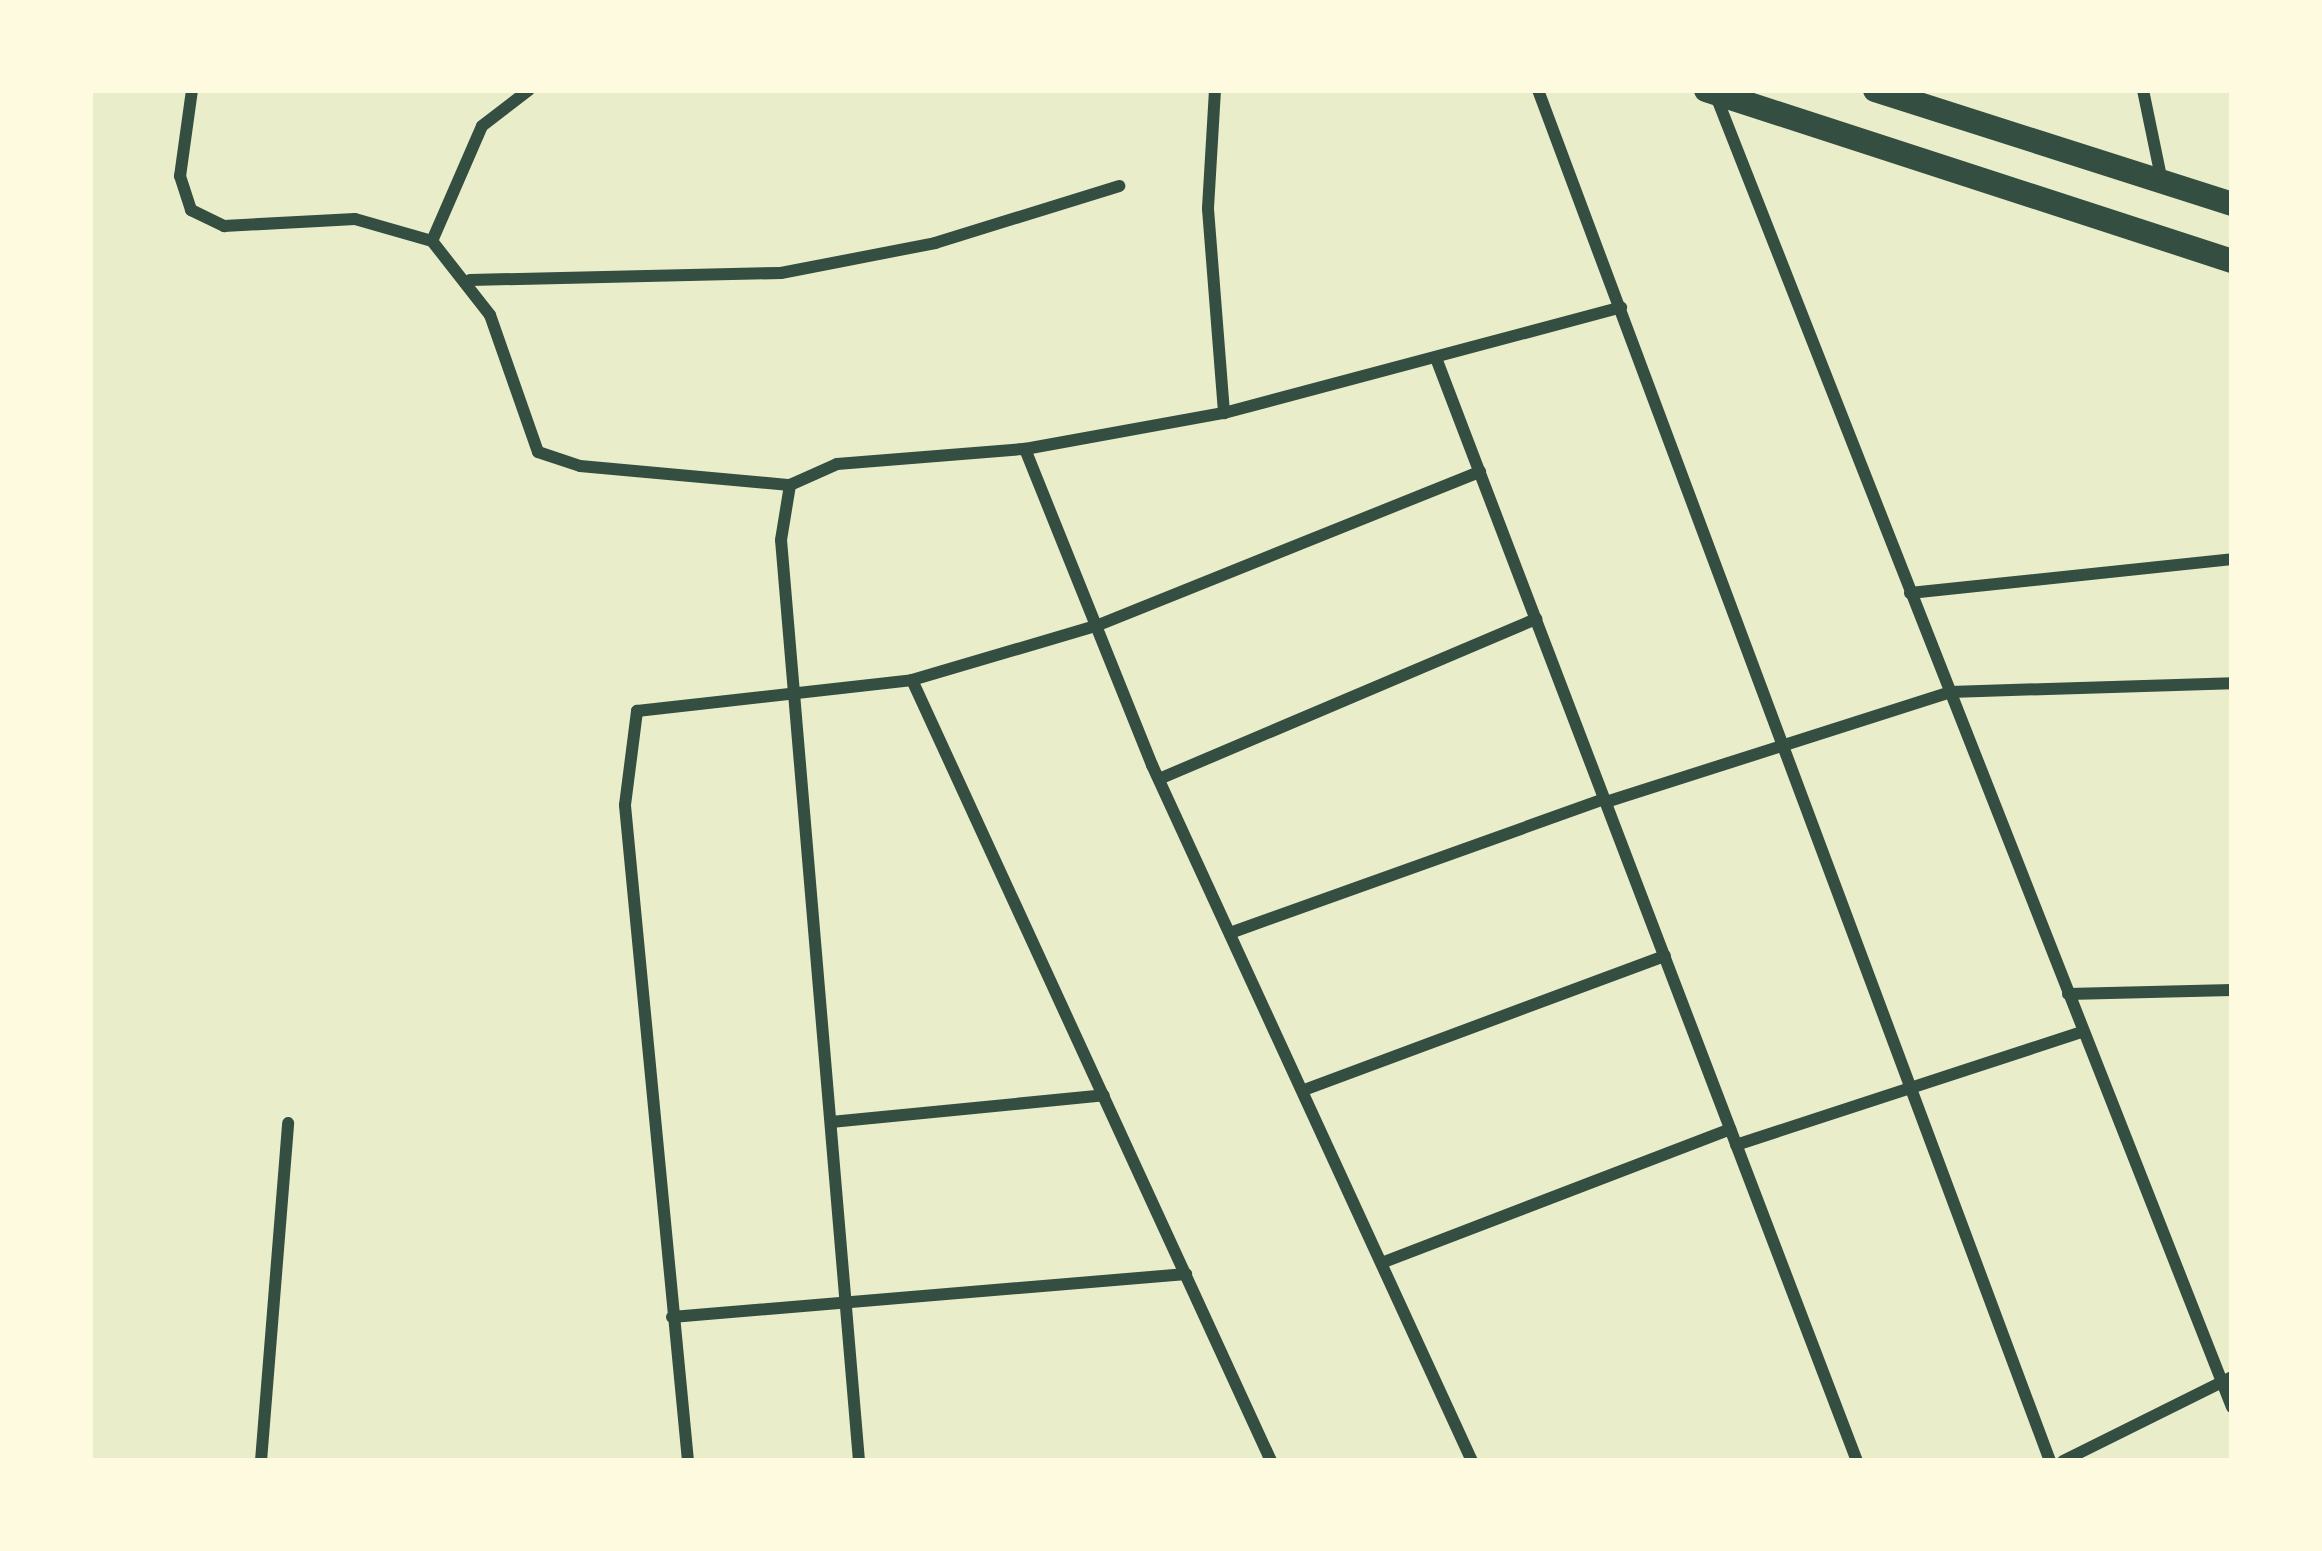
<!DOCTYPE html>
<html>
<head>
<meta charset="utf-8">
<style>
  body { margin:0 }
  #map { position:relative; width:2322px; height:1551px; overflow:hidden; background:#e9edc9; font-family:"Alegreya Sans",sans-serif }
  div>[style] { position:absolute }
  .minor>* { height:12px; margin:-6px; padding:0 6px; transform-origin:6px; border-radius:6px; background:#344e41 }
  .secondary>* { height:24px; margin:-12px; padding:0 12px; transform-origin:12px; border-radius:12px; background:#344e41 }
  span { translate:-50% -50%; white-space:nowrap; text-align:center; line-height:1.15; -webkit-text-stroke:12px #fefae0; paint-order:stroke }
  .frame { position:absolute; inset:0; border:93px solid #fefae0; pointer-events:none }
</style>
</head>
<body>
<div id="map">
  <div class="minor">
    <i style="left:192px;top:90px;width:87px;rotate:97.9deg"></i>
    <i style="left:180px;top:176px;width:36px;rotate:72deg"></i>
    <i style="left:191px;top:210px;width:37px;rotate:26deg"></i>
    <i style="left:224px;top:226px;width:131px;rotate:-3.1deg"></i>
    <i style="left:355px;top:219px;width:80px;rotate:15.9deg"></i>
    <i style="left:432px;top:241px;width:94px;rotate:51.9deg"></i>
    <i style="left:490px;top:315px;width:145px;rotate:70.7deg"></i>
    <i style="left:538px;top:452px;width:44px;rotate:18.4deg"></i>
    <i style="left:580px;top:466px;width:211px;rotate:5.2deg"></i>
    <i style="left:1215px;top:90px;width:119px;rotate:93.4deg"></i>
    <i style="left:1208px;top:209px;width:205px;rotate:85.5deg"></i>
    <i style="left:1538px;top:90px;width:1463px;rotate:69.52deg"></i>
    <i style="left:2143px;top:90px;width:94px;rotate:78.3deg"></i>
    <i style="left:1716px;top:96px;width:1409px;rotate:68.52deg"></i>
    <i style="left:432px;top:241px;width:125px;rotate:-66.5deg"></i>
    <i style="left:482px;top:126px;width:59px;rotate:-37.5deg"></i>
    <i style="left:470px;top:280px;width:311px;rotate:-1.3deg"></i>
    <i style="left:781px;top:273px;width:157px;rotate:-11deg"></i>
    <i style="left:935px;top:243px;width:193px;rotate:-17.2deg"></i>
    <i style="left:1436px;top:358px;width:1181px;rotate:69.11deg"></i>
    <i style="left:1025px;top:449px;width:341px;rotate:68.1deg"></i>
    <i style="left:1152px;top:765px;width:766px;rotate:65.31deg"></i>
    <i style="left:1910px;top:593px;width:324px;rotate:-6deg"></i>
    <i style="left:912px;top:680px;width:860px;rotate:65.31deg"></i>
    <i style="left:1159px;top:779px;width:410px;rotate:-23deg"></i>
    <i style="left:1606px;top:802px;width:361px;rotate:-17.7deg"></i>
    <i style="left:1950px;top:692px;width:282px;rotate:-1.8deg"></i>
    <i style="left:1230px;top:933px;width:397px;rotate:-19.7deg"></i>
    <i style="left:2068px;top:994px;width:164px;rotate:-1.4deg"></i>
    <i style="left:1304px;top:1090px;width:385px;rotate:-20.4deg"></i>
    <i style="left:831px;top:1122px;width:274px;rotate:-5.6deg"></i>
    <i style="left:1736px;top:1145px;width:364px;rotate:-18.1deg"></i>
    <i style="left:1384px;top:1262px;width:371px;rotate:-21deg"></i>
    <i style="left:672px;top:1317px;width:516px;rotate:-4.78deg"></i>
    <i style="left:261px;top:1461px;width:339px;rotate:-85.4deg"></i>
    <i style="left:688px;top:1461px;width:659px;rotate:-95.49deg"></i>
    <i style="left:625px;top:805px;width:95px;rotate:-82.7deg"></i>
    <i style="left:637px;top:711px;width:277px;rotate:-6.4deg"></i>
    <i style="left:912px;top:680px;width:192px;rotate:-16.4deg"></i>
    <i style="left:1096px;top:626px;width:414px;rotate:-21.9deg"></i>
    <i style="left:859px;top:1461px;width:924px;rotate:-94.84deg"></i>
    <i style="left:781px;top:540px;width:56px;rotate:-80.7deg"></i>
    <i style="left:790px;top:485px;width:51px;rotate:-24.1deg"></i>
    <i style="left:837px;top:464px;width:189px;rotate:-4.6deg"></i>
    <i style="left:1025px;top:449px;width:202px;rotate:-10.3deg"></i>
    <i style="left:1224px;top:413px;width:411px;rotate:-14.9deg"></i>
    <i style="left:2063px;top:1461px;width:189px;rotate:-26.4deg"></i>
  </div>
  <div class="secondary">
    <i style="left:1706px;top:90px;width:553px;rotate:18.01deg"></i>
    <i style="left:1875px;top:90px;width:375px;rotate:17.7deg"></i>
  </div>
  <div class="frame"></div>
</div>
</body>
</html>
